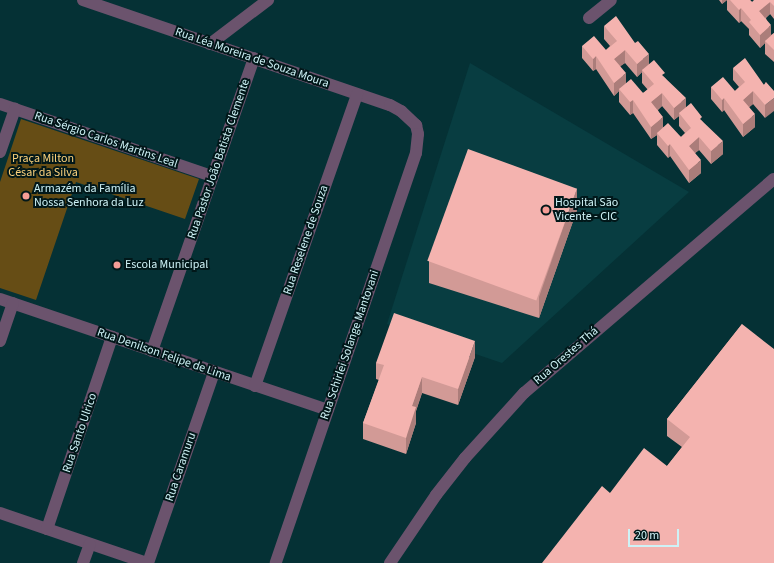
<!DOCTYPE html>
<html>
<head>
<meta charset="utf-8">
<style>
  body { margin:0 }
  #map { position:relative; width:774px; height:563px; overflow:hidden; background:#053135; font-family:"Source Sans 3",sans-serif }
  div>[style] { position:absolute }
  .built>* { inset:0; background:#083d41 }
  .green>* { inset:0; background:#664d15 }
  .minor>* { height:12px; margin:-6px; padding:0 6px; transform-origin:6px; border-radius:6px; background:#6b536d }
  .wall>* { inset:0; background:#d29a96 }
  .shaded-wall>* { inset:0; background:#ab7d7a }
  .building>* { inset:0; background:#f4b3af; transform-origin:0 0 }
  .dots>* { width:11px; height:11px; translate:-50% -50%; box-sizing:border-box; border:2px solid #011719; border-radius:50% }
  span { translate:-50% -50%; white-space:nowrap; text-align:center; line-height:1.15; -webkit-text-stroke:4px #011719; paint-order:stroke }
  .street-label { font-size:12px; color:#cef2f6 }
  .park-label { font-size:12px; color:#fcd27d }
  .poi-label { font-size:12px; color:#cef2f6 }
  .left { translate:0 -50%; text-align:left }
  .scale { position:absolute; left:628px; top:529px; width:51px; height:18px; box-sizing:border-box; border:2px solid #cef2f6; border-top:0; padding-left:5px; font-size:12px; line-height:14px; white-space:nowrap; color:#cef2f6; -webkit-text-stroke:3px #011719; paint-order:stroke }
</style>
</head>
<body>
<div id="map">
  <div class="built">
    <i style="clip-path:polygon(470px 63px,689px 192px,502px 363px,387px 324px)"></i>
  </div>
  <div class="green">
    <i style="clip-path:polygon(21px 119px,199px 179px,185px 219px,76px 182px,36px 300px,0 288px,0 182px)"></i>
  </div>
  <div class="minor">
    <i style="left:83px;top:0;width:324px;rotate:18.9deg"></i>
    <i style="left:390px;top:105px;width:13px;rotate:29deg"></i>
    <i style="left:401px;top:111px;width:21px;rotate:43deg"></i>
    <i style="left:416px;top:125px;width:9px;rotate:77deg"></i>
    <i style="left:418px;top:134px;width:19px;rotate:96deg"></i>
    <i style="left:416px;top:153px;width:433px;rotate:108.9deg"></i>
    <i style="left:589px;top:18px;width:28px;rotate:-39deg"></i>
    <i style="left:210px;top:44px;width:73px;rotate:-37.2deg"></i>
    <i style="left:0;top:104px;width:224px;rotate:18.8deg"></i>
    <i style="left:0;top:152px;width:46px;rotate:-70.8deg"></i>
    <i style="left:0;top:299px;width:346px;rotate:18.7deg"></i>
    <i style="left:0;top:341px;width:40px;rotate:-71.1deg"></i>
    <i style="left:152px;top:351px;width:310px;rotate:-70.8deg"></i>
    <i style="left:255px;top:386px;width:309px;rotate:-70.7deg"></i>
    <i style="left:0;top:513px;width:155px;rotate:18.8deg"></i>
    <i style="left:47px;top:529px;width:203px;rotate:-71.3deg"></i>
    <i style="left:83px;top:563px;width:20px;rotate:-70deg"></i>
    <i style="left:148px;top:563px;width:202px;rotate:-70.9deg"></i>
    <i style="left:390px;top:563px;width:82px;rotate:-55.9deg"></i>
    <i style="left:436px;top:495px;width:47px;rotate:-51.9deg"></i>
    <i style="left:465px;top:458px;width:88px;rotate:-47.8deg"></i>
    <i style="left:524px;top:393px;width:329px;rotate:-40.6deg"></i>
  </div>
  <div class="wall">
    <i style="clip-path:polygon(719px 0,727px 0,722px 4px)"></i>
    <i style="clip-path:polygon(727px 0,750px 0,752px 2px,774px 0,774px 19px,770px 14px,766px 18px,771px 35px,774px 33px,774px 62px,765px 54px,765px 43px,760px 48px,749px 35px,749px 29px,741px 21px,739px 23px,727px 10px)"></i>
    <i style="clip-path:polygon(evenodd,604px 26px,665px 78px,686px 108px,702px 121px,723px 154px,711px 164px,699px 150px,695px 153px,701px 173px,689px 183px,670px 156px,668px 158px,657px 145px,657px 135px,651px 139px,633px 113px,630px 115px,619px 102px,619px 91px,614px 96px,596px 69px,593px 71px,582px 58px,582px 46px,606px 50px,610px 46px,604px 39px,604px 26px,625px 63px,637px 77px,642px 72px,642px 83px,648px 90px,643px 93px,626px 84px,620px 66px,625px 63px,604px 26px,662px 106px,674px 120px,679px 116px,679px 126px,685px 133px,681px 137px,663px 127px,658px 110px,662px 106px)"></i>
    <i style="clip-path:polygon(733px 68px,764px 85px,766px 82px,765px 118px,753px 104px,749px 107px,755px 127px,743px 137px,724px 110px,722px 112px,711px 99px,711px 87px,735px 91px,739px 87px,733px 80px)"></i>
    <i style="clip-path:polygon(577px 210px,539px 318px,429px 283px,429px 261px)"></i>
    <i style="clip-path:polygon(742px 324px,774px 563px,610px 493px,667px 466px,682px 447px,667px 436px,667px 419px)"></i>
    <i style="clip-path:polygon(475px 357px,458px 405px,422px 393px,416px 411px,416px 423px,406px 454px,363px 439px,363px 423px,379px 380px,376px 379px,376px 363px)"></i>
  </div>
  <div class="shaded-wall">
    <i style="clip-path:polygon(722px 0,727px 0,722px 4px)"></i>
    <i style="clip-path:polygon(770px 2px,770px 14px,759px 23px,759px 11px)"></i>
    <i style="clip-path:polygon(741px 8px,741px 21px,739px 23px,739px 10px)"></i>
    <i style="clip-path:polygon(771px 25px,771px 38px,765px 41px,765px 43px,760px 48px,760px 35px)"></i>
    <i style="clip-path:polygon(625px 50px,625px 63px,614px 71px,614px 59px)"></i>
    <i style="clip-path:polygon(649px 54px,649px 67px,642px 70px,642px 72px,637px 77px,637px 64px)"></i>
    <i style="clip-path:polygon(596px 56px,596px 69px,593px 71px,593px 59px)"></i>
    <i style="clip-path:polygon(626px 73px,626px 86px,619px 89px,619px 91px,614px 96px,614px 83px)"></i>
    <i style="clip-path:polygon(753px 91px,753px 104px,743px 113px,743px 100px)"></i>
    <i style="clip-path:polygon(662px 93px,662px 106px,651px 115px,651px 102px)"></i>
    <i style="clip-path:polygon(686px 98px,686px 110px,679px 113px,679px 116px,674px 120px,674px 108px)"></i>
    <i style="clip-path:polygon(724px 98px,724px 110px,722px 112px,722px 100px)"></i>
    <i style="clip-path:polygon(774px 98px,774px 111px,765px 118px,765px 105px)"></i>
    <i style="clip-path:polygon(633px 100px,633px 113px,630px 115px,630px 102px)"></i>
    <i style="clip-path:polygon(755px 114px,755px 127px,743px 137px,743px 124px)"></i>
    <i style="clip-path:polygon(663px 117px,663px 129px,657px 133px,657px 135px,651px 139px,651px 127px)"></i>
    <i style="clip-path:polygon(699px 137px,699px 150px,689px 158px,689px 146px)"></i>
    <i style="clip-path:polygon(723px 141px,723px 154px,711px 164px,711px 151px)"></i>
    <i style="clip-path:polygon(670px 144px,670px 156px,668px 158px,668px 146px)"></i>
    <i style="clip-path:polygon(701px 160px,701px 173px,689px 183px,689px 170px)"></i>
    <i style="clip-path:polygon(577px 188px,577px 210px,539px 318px,539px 297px)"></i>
    <i style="clip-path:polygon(475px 341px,475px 357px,458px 405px,458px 389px)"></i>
    <i style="clip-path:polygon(422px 377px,422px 393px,416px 411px,416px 423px,406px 454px,406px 438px,412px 406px)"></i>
  </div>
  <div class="building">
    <i style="clip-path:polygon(730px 0,750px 0,752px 2px,754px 0,774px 0,774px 6px,770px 2px,759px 11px,771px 25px,760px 35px,749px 22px,751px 20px,741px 8px,739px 10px)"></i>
    <i style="clip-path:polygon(616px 16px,635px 43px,638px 41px,649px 54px,637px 64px,625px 50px,614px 59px,626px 73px,614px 83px,596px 56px,593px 59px,582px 46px,594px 36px,606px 50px,617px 41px,604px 26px)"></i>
    <i style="clip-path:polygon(774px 33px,774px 50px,765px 41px)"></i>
    <i style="clip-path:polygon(745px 58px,764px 85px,766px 82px,774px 91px,774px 98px,765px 105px,753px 91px,743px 100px,755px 114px,743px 124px,724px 98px,722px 100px,711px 87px,723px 77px,735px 91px,745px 82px,733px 68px)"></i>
    <i style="clip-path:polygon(654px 60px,665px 73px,662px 75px,686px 98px,674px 108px,662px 93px,651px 102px,663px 117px,651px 127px,633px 100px,630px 102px,619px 89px,631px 79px,643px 93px,654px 84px,642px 70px)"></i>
    <i style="clip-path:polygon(691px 103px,702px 117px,700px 119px,723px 141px,711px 151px,699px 137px,689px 146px,701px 160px,689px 170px,670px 144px,668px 146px,657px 133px,668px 123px,681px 137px,691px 128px,679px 113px)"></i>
    <i style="left:468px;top:149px;width:116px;height:119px;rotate:20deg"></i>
    <i style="clip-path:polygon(394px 313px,475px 341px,458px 389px,422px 377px,412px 406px,416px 407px,406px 438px,363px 423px,384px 365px,376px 363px)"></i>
    <i style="clip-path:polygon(742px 324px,774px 349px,774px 563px,542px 563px,602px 486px,610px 493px,644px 448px,667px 466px,690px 437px,667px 419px)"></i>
  </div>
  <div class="dots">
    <i style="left:26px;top:196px;background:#f59c96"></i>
    <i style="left:546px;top:210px;background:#f59c96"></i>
    <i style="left:117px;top:265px;background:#f59c96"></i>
  </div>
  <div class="street-label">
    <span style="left:252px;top:58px;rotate:19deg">Rua Léa Moreira de Souza Moura</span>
    <span style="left:106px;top:140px;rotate:19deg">Rua Sérgio Carlos Martins Leal</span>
    <span style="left:219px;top:159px;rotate:-71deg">Rua Pastor João Batista Clemente</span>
    <span style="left:306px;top:240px;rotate:-71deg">Rua Reselene de Souza</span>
    <span style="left:350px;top:345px;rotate:-71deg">Rua Schirlei Solange Mantovani</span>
    <span style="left:164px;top:355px;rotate:19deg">Rua Denilson Felipe de Lima</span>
    <span style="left:566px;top:356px;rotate:-41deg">Rua Orestes Thá</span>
    <span style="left:80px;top:433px;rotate:-71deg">Rua Santo Ulrico</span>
    <span style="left:181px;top:467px;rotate:-71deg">Rua Caramuru</span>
  </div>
  <div class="park-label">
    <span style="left:43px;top:166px">Praça Milton<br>César da Silva</span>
  </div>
  <div class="poi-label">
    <span class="left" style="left:34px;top:196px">Armazém da Família<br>Nossa Senhora da Luz</span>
    <span class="left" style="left:555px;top:210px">Hospital São<br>Vicente - CIC</span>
    <span class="left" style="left:125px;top:265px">Escola Municipal</span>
  </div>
  <div class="scale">20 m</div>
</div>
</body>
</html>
